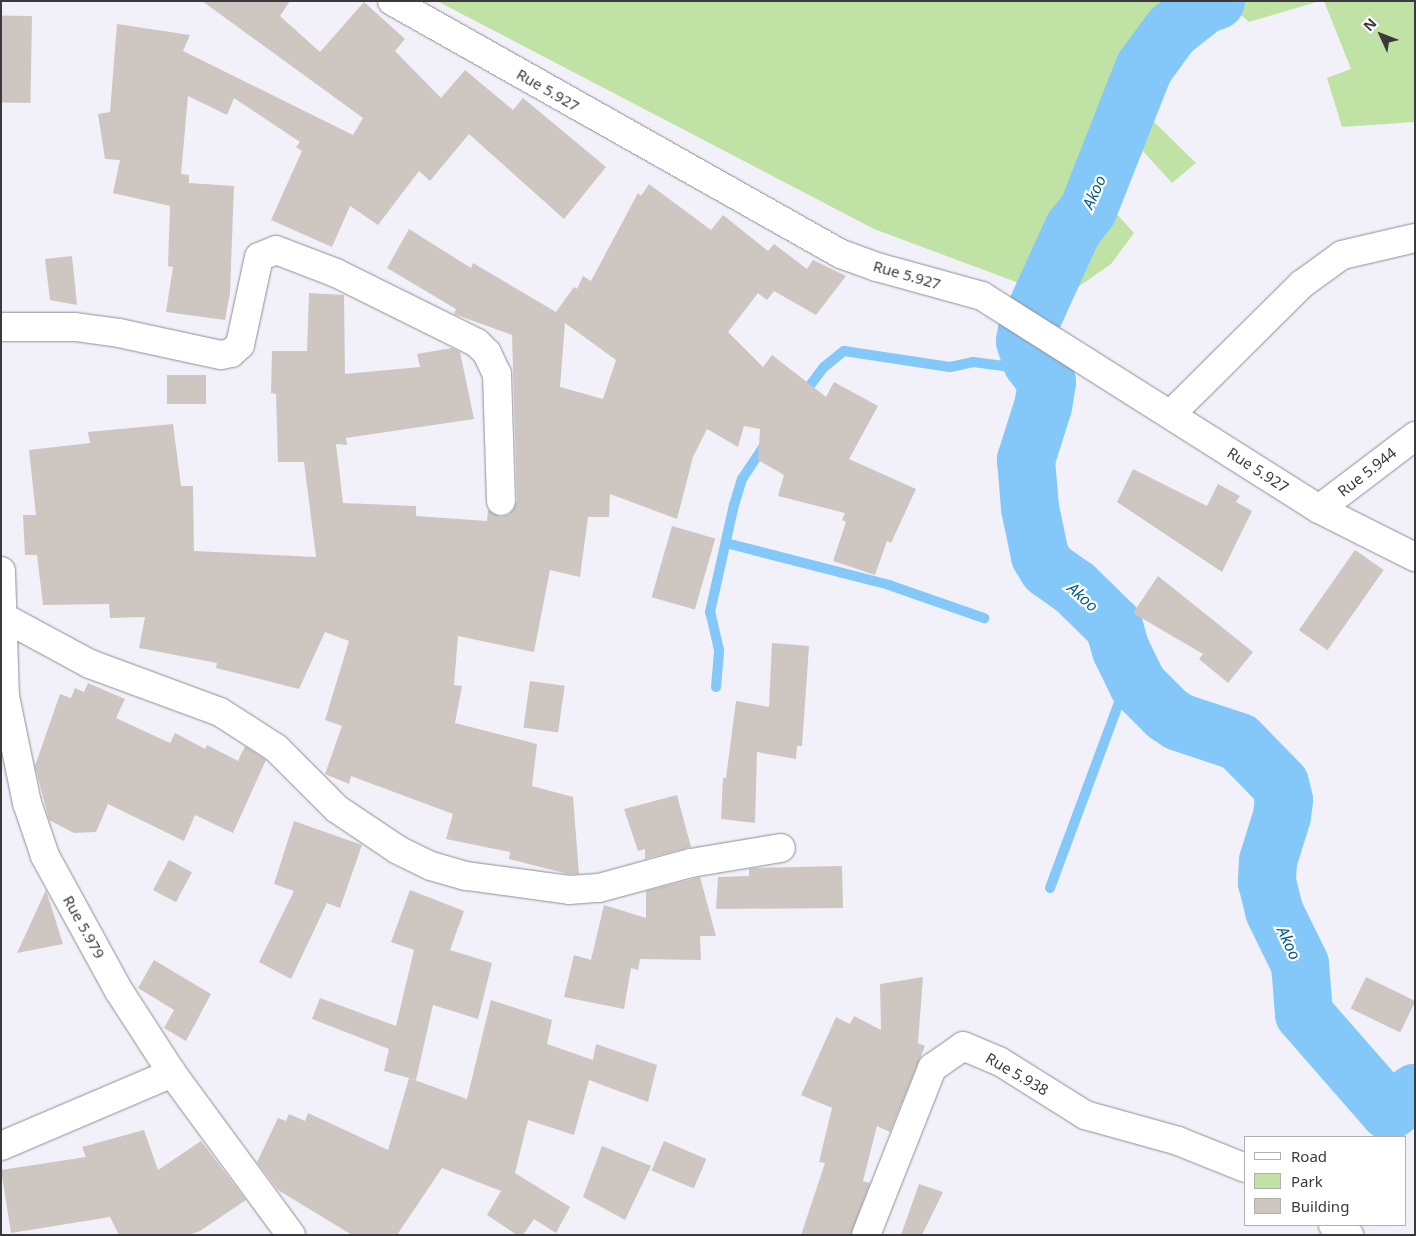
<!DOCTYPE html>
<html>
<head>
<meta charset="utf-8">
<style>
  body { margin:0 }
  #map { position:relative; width:1416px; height:1236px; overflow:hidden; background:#f2f1fa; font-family:"Noto Sans",sans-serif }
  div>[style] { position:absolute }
  .green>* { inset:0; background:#c0e3a5 }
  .stream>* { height:10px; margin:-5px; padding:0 5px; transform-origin:5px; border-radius:5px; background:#83c8f8 }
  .river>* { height:58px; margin:-29px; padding:0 29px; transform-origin:29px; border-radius:29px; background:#83c8f8 }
  .building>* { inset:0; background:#cec6c0; transform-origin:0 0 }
  .roads { filter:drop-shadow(0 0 1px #8d8d95) drop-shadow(0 0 1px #8d8d95) }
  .minor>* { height:28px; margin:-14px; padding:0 14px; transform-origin:14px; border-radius:14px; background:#fff }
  span { translate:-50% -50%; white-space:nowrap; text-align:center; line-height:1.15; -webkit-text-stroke:4.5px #fff; paint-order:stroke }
  .street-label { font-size:15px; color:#3a3a3d }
  .water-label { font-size:16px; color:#045c88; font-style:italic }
  .frame { position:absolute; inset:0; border:2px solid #3a3a3d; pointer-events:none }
  .legend { position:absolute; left:1244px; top:1136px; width:162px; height:90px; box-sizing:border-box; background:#fff; border:1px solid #b0b0b1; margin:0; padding:6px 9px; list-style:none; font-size:15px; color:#3a3a3d }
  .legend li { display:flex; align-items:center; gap:10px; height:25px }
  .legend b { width:25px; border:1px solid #b0b0b1 }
  .north { position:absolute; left:1356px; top:10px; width:50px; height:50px; -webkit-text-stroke:4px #fff; paint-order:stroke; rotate:313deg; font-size:14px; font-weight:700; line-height:20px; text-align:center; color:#3a3a3d }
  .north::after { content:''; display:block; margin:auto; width:18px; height:22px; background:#3a3a3d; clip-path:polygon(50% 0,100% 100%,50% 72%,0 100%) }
</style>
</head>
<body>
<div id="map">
  <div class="green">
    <i style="clip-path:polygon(437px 1px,1320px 1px,1249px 22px,1228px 3px,1175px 46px,1145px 113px,1196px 163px,1172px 183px,1141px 149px,1105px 201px,1134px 233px,1111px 264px,1078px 287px,1059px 294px,1027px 286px,874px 229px)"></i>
    <i style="clip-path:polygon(1324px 1px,1415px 1px,1415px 122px,1342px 127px,1327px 78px,1351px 69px)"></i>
  </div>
  <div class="stream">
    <i style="left:802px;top:396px;width:36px;rotate:-53deg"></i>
    <i style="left:824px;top:367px;width:26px;rotate:-39deg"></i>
    <i style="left:844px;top:351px;width:107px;rotate:8.6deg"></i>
    <i style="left:950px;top:367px;width:24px;rotate:-12deg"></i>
    <i style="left:973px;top:362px;width:46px;rotate:7.4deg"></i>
    <i style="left:1019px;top:368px;width:10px;rotate:-6deg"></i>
    <i style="left:1029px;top:367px;width:6px;rotate:-59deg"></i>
    <i style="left:726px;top:543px;width:168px;rotate:14.4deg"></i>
    <i style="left:889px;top:585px;width:101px;rotate:19.2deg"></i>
    <i style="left:716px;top:687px;width:37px;rotate:-85deg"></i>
    <i style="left:719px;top:650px;width:39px;rotate:-103deg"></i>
    <i style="left:710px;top:612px;width:110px;rotate:-77.4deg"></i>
    <i style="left:734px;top:505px;width:27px;rotate:-73deg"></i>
    <i style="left:742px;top:479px;width:43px;rotate:-56.3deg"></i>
    <i style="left:1050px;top:888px;width:233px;rotate:-69.6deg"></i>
  </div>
  <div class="river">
    <i style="left:1216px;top:1px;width:13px;rotate:162deg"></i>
    <i style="left:1204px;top:5px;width:42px;rotate:141.8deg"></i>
    <i style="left:1171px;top:31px;width:46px;rotate:126.1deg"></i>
    <i style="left:1144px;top:68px;width:153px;rotate:111.5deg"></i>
    <i style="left:1088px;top:210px;width:24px;rotate:128deg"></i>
    <i style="left:1073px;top:229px;width:111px;rotate:114.5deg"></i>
    <i style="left:1027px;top:330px;width:11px;rotate:100deg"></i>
    <i style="left:1025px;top:341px;width:22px;rotate:72deg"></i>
    <i style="left:1032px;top:362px;width:25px;rotate:53deg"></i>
    <i style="left:1047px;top:382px;width:24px;rotate:99deg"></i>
    <i style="left:1043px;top:406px;width:57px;rotate:107.5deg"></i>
    <i style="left:1026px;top:460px;width:48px;rotate:85.2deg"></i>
    <i style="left:1030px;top:508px;width:49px;rotate:78.2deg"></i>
    <i style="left:1040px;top:556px;width:15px;rotate:58deg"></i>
    <i style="left:1048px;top:569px;width:33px;rotate:35deg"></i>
    <i style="left:1075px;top:588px;width:54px;rotate:44.3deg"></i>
    <i style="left:1114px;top:626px;width:25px;rotate:74deg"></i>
    <i style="left:1121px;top:650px;width:39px;rotate:64deg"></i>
    <i style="left:1138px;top:685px;width:41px;rotate:45deg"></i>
    <i style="left:1167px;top:714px;width:14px;rotate:34deg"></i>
    <i style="left:1179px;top:722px;width:63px;rotate:18.4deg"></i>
    <i style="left:1239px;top:742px;width:59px;rotate:45.7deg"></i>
    <i style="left:1280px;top:784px;width:16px;rotate:76deg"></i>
    <i style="left:1284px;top:800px;width:16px;rotate:97deg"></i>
    <i style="left:1282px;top:816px;width:47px;rotate:107.3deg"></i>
    <i style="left:1268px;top:861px;width:21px;rotate:93deg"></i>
    <i style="left:1267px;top:882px;width:30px;rotate:76deg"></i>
    <i style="left:1274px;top:911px;width:59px;rotate:63.9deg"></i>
    <i style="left:1300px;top:964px;width:50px;rotate:85.4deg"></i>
    <i style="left:1304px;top:1014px;width:129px;rotate:48.8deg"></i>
    <i style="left:1389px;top:1111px;width:32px;rotate:-35deg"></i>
  </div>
  <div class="building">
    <i style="clip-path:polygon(202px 1px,290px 1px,280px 16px,320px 52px,364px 2px,405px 39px,395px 51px,441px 98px,465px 70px,513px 110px,523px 98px,606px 167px,564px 219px,469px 134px,430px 181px,419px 171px,378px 225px,350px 206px,332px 247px,271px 220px,302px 151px,296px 147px,300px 142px,234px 98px,227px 115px,188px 96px,181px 174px,189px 175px,189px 183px,234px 186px,230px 293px,225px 320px,166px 312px,173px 267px,168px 266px,170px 206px,113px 193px,120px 160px,105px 159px,98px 114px,110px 112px,117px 24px,190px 35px,183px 51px,353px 135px,363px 118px)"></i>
    <i style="left:32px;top:16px;width:87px;height:31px;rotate:91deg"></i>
    <i style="clip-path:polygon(evenodd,649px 184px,711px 230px,723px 215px,768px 251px,774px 244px,807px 269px,813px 260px,846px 276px,816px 315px,774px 291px,767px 300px,758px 293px,728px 332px,763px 367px,772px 355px,826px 397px,834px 382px,878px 406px,849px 459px,916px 489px,891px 543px,887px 541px,875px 575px,833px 561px,846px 522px,842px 520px,845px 513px,778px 496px,784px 475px,758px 460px,760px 429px,744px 426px,738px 447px,707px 429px,693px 457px,677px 519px,610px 494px,609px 517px,588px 517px,580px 577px,550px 570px,534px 652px,458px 636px,454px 685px,462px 686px,455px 723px,537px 744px,532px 786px,573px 797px,579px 874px,568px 874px,509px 859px,510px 852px,446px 839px,453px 814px,351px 776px,349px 784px,325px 774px,342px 726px,325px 720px,349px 641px,325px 632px,299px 689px,216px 668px,217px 663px,139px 648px,145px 617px,110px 618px,109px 604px,43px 605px,37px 555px,25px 555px,23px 515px,36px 515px,29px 450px,90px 443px,88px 432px,173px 424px,181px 486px,193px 486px,194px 551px,316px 557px,304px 462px,278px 462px,276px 394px,271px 393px,272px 351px,307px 351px,309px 293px,344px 295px,345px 374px,420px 367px,417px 354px,452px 348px,460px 352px,474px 419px,346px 438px,347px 445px,336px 444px,343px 503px,416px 506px,416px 516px,487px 521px,488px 510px,501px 517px,510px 514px,517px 501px,512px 335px,454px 314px,456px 309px,387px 268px,409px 229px,471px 268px,473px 263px,556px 312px,574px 287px,577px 289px,583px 276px,591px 281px,638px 193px,641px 196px,649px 184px,565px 323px,616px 360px,603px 399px,560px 387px,565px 323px)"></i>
    <i style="clip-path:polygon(72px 256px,77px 305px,50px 300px,45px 259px)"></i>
    <i style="left:167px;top:375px;width:39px;height:29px"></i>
    <i style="clip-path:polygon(1133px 469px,1207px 506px,1218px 484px,1240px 496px,1236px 502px,1252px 511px,1222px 572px,1117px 502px)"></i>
    <i style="left:672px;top:526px;width:45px;height:74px;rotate:16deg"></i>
    <i style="left:1355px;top:550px;width:35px;height:98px;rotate:35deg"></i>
    <i style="clip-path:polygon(1158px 576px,1253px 652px,1228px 683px,1199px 659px,1203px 654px,1133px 613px)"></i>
    <i style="clip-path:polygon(772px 643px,809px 646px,802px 746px,797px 746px,796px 759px,757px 752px,755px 823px,721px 819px,723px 778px,726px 778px,736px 701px,769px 707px)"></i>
    <i style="left:530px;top:681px;width:35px;height:47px;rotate:8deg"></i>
    <i style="clip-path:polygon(88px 683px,125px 699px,116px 718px,170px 743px,175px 733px,205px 749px,207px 745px,238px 761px,245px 746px,266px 760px,233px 833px,195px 815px,184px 841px,108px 804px,96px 832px,74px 833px,49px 820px,35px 766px,60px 694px,71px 698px,75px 688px,84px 692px)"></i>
    <i style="clip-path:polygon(677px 795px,691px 847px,645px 859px,645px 849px,638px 851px,624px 809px)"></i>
    <i style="clip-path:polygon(294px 821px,362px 845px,340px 908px,327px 903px,291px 979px,259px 962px,294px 891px,274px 884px)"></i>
    <i style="left:169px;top:860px;width:26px;height:34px;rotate:28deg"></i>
    <i style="clip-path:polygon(842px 866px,843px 908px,716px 909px,718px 877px,749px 876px,749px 869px,754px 868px)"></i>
    <i style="clip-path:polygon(700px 877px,716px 936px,700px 936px,701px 960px,640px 959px,638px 970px,631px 968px,624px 1009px,564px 997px,574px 955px,591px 960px,604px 905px,646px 918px,646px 891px)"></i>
    <i style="clip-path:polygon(46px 890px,63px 944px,17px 953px)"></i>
    <i style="clip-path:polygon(410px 890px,464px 911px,450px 950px,492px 963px,478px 1019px,433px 1005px,416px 1080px,384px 1071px,389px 1049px,312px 1019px,320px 998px,396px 1026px,414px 950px,391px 942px)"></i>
    <i style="clip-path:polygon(154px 960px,211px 994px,186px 1041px,164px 1028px,174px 1010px,138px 988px)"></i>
    <i style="clip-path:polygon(923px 977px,918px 1043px,925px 1046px,890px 1132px,877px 1126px,863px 1181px,870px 1183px,851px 1235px,801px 1235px,825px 1163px,819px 1162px,832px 1108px,801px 1095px,836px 1017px,850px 1024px,854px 1016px,881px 1030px,880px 984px)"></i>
    <i style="left:1366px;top:977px;width:55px;height:35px;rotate:26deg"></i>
    <i style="clip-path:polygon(491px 1000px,552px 1020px,547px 1044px,593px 1060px,596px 1044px,657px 1065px,648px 1102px,589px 1080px,574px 1135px,528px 1120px,515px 1173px,570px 1207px,556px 1233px,534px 1219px,523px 1235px,517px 1235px,487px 1215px,501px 1191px,442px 1168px,397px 1235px,352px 1235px,278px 1190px,257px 1162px,278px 1118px,286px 1121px,289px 1114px,305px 1121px,308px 1113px,388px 1150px,409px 1078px,467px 1099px)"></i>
    <i style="clip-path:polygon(144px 1130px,158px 1170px,201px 1141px,246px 1200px,200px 1231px,189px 1235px,119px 1235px,110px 1217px,11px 1233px,1px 1170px,86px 1157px,82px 1147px)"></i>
    <i style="left:664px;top:1141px;width:46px;height:32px;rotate:23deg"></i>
    <i style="clip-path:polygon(602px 1146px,651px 1166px,625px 1220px,583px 1197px)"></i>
    <i style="clip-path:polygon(919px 1184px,943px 1192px,922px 1235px,901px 1235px)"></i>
  </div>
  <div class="roads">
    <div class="minor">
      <i style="left:392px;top:1px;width:515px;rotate:29.4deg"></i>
      <i style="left:841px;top:254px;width:38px;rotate:20deg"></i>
      <i style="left:877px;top:267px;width:109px;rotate:15.4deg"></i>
      <i style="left:982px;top:296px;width:399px;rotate:32.3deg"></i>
      <i style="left:1319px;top:509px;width:107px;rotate:26.6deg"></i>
      <i style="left:1px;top:327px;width:74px"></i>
      <i style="left:75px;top:327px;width:44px;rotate:7.8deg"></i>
      <i style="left:119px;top:333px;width:104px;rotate:12.2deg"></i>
      <i style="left:221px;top:355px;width:10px;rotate:-11deg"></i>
      <i style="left:231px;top:353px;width:12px;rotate:-42deg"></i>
      <i style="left:240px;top:345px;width:90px;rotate:-77.8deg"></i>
      <i style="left:259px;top:257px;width:18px;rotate:-22deg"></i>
      <i style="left:276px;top:250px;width:64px;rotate:21deg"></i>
      <i style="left:336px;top:273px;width:157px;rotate:26.4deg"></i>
      <i style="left:477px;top:343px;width:14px;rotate:45deg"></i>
      <i style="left:487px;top:353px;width:23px;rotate:65deg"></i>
      <i style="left:497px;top:374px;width:127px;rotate:88.2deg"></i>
      <i style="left:1171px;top:414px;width:185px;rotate:-44.8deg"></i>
      <i style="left:1302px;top:284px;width:49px;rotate:-35.9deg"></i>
      <i style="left:1342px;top:255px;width:75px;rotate:-13.1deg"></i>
      <i style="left:1319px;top:509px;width:121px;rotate:-37.2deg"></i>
      <i style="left:1px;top:571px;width:125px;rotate:88.2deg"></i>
      <i style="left:5px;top:696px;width:109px;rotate:78.4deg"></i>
      <i style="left:27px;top:803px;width:56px;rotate:71.2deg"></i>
      <i style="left:45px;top:856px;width:154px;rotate:61.3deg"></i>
      <i style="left:119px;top:991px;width:98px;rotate:57.1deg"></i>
      <i style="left:172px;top:1073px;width:201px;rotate:53.7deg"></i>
      <i style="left:3px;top:617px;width:99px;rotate:28.4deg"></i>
      <i style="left:90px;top:664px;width:139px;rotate:20.3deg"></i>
      <i style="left:220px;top:712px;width:67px;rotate:32.7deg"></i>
      <i style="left:276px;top:748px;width:86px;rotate:45deg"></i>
      <i style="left:337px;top:809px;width:73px;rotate:33.9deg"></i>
      <i style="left:398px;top:850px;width:37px;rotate:26deg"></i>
      <i style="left:431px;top:866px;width:37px;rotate:16deg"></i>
      <i style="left:467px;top:876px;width:103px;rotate:7.8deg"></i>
      <i style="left:569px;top:890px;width:30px;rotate:-4deg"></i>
      <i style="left:599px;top:888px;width:95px;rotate:-15.2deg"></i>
      <i style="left:691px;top:863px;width:91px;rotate:-9.5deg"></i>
      <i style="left:1px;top:1146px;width:186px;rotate:-23.1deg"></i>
      <i style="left:1333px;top:1225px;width:19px;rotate:32deg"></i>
      <i style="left:866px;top:1235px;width:180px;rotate:-68.4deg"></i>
      <i style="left:932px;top:1068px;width:38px;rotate:-35deg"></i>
      <i style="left:963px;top:1046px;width:39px;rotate:23deg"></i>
      <i style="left:999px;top:1061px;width:102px;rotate:32.1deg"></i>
      <i style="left:1085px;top:1115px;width:97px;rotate:15.6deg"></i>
      <i style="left:1178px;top:1141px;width:72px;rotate:21.9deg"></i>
    </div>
  </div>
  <div class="street-label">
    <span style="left:548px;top:90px;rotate:30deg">Rue 5.927</span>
    <span style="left:907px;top:275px;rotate:16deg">Rue 5.927</span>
    <span style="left:1258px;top:470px;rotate:33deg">Rue 5.927</span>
    <span style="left:1367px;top:472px;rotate:-38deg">Rue 5.944</span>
    <span style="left:84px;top:927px;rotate:61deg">Rue 5.979</span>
    <span style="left:1017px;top:1074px;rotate:30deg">Rue 5.938</span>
  </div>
  <div class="water-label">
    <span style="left:1094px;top:192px;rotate:-66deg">Akoo</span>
    <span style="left:1083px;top:597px;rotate:42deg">Akoo</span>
    <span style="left:1289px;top:943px;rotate:65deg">Akoo</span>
  </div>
  <div class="frame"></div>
  <ul class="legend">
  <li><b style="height:6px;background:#fff"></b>Road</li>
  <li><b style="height:14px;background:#c0e3a5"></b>Park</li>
  <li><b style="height:14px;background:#cec6c0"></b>Building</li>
  </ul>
  <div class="north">N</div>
</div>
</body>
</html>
